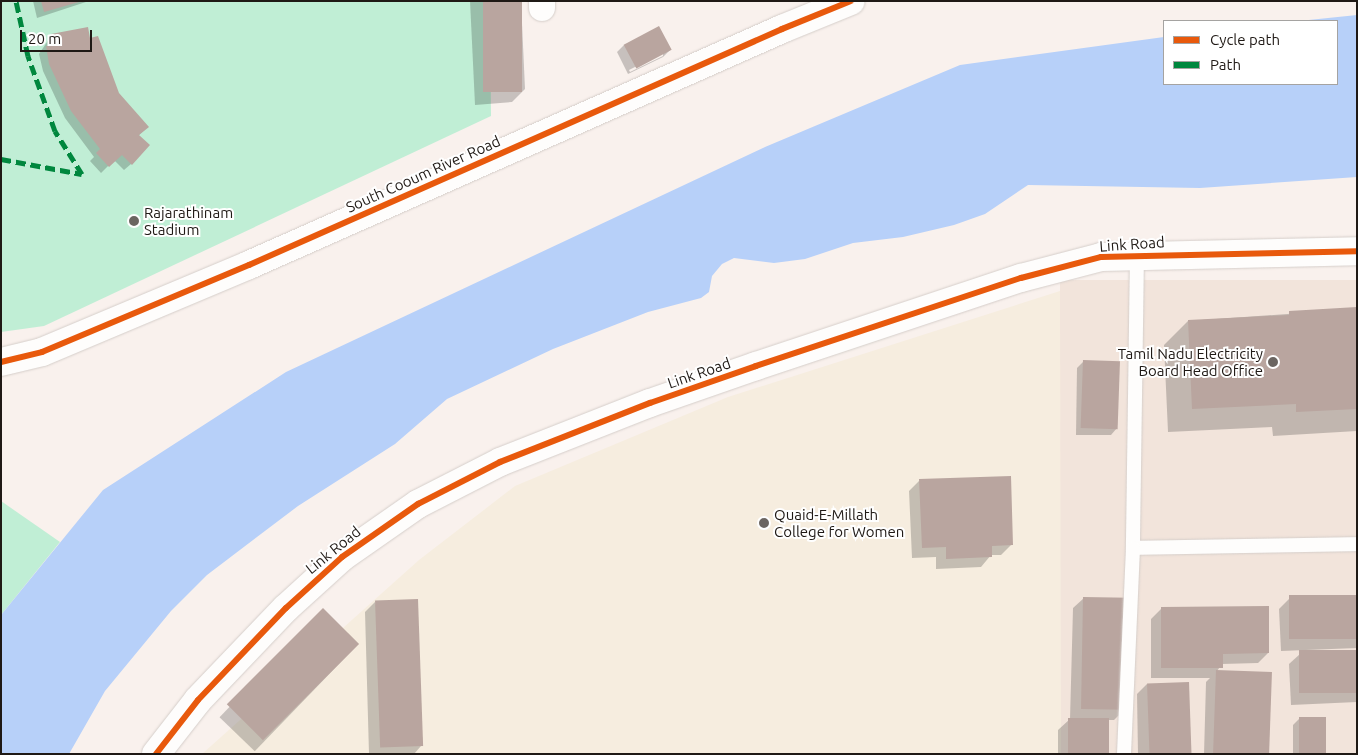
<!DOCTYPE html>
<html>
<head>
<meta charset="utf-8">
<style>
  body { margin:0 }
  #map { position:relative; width:1358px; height:755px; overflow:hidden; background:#f9f1ed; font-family:Ubuntu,sans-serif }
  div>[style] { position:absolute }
  .built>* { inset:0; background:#f2e4db; transform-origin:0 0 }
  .education>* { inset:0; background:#f6eddf }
  .green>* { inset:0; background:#c0eed5 }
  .water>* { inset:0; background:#b7d0f9 }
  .shadow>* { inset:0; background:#0003; transform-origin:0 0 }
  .building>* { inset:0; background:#b9a59f; transform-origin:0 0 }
  .roads { filter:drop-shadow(0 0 1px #d5ceca) drop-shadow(0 0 1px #d5ceca) }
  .service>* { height:14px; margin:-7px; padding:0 7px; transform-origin:7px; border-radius:7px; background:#fefdfc }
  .minor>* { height:26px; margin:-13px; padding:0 13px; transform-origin:13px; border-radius:13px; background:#fefdfc }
  .tertiary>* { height:28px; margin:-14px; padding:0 14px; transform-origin:14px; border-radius:14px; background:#fefdfc }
  .quiet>* { height:5px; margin-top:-2.5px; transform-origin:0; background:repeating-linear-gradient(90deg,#00873e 0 10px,transparent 0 15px) }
  .cycleway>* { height:6px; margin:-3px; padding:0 3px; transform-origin:3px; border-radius:3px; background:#e8590c }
  .dots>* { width:14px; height:14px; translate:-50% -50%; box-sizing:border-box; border:2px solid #fff; border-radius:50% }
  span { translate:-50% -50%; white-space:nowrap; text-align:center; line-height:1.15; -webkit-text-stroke:4px #fff; paint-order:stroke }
  .street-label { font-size:15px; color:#1f1915 }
  .poi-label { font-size:15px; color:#1f1915 }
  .left { translate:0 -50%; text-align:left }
  .right { translate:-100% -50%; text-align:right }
  .frame { position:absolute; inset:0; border:2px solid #1f1915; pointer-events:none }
  .legend { position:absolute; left:1163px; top:20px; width:175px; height:65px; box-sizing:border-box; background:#fff; border:1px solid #a5a3a1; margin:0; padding:6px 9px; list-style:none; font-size:15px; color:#1f1915 }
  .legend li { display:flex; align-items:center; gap:10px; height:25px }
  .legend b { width:25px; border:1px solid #a5a3a1 }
  .scale { position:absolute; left:20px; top:30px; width:72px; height:22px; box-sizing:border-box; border:2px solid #1f1915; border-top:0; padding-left:6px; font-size:15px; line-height:18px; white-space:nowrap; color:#1f1915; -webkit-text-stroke:4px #fff; paint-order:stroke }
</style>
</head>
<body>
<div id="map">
  <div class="built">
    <i style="left:1357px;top:280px;width:474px;height:297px;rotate:90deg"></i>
  </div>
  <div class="education">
    <i style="clip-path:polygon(1060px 291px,1061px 754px,202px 754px,419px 560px,515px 486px,728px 397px)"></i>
  </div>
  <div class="green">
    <i style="clip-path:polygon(1px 1px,490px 1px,491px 116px,44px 326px,1px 332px)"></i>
    <i style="clip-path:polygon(1px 501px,60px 542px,1px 615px)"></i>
  </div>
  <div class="water">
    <i style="clip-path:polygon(1357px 15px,1357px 177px,1200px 188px,1028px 185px,985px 214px,954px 225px,903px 237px,853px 243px,805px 259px,774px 263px,734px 258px,722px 264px,712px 276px,709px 292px,701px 298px,648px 312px,553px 349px,447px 399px,395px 444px,298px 506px,207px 575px,171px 611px,105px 691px,69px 754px,1px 754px,1px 615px,103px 490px,286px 372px,765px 147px,960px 65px,1164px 37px,1164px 84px,1337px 84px,1337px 21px,1299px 21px)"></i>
  </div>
  <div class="shadow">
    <i style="clip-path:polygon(33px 1px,89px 1px,37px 18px)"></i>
    <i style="clip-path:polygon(470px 1px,521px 1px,525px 89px,512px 102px,475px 105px)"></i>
    <i style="clip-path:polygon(87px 28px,89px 39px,118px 93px,147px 127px,138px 136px,131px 164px,124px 170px,114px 160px,101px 173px,90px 161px,94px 157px,65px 118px,43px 71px,39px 54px,51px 36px)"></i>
    <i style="clip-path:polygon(evenodd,624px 45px,670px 50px,663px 57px,628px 74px,617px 52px,624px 45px,663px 53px,663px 56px,630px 72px,629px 70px,663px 53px)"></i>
    <i style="clip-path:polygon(1357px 309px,1357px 431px,1273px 436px,1272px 427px,1168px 432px,1164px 345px,1188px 321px)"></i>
    <i style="clip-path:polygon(1084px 361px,1117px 428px,1111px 435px,1076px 435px,1077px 368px)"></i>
    <i style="clip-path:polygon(919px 481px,1012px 544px,1001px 555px,991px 555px,981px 567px,936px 569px,936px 557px,912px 558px,909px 491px)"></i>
    <i style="clip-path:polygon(1357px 596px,1357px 648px,1281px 651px,1279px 609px,1290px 598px)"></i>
    <i style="clip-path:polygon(1084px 598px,1124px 710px,1114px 720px,1108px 720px,1108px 754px,1058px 754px,1058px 730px,1070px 719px,1073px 608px)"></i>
    <i style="clip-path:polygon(375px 602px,421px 746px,414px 754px,369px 754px,365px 612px)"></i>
    <i style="clip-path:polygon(1161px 609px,1268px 653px,1258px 663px,1222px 664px,1217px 671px,1268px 754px,1204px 754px,1206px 682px,1210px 678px,1151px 678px,1151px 619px)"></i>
    <i style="left:323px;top:610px;width:49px;height:149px;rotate:44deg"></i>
    <i style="clip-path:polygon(1357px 651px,1357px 702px,1291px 705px,1289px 664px,1300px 654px)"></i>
    <i style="clip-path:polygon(1147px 684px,1189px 754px,1138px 754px,1137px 694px)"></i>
    <i style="clip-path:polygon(1300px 718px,1325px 754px,1293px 754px,1293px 725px)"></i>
  </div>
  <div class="building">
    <i style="clip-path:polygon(41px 1px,79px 1px,79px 2px,44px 12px)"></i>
    <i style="left:483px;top:1px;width:39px;height:91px"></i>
    <i style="left:659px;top:26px;width:27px;height:40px;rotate:62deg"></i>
    <i style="clip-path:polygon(88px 27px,90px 38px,98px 36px,119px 93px,149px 127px,139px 135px,150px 145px,132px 165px,122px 155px,109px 167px,96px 153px,100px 149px,71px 111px,49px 64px,46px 46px,53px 45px,51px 34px)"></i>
    <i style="clip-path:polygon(1357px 307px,1357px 409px,1296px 412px,1296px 404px,1192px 409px,1188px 320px,1289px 315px,1289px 311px)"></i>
    <i style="left:1083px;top:360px;width:37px;height:68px;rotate:2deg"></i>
    <i style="clip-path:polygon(1011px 476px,1013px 545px,992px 546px,992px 557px,946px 559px,946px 547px,922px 548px,919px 479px)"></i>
    <i style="left:1357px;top:595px;width:44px;height:68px;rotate:90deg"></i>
    <i style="left:1083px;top:597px;width:46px;height:112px;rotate:1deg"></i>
    <i style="left:418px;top:599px;width:147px;height:43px;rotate:88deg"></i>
    <i style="clip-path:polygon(1269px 606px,1269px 653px,1223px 654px,1223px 668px,1161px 668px,1161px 607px)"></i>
    <i style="left:323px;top:608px;width:51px;height:136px;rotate:45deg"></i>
    <i style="left:1357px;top:650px;width:43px;height:58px;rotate:90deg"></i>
    <i style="left:1216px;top:670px;width:56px;height:84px;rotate:2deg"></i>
    <i style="left:1189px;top:682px;width:72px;height:42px;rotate:88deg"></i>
    <i style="left:1299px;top:717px;width:27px;height:37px"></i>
    <i style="left:1068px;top:718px;width:41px;height:36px"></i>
  </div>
  <div class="roads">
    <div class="service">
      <i style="left:1137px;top:254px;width:294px;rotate:90.8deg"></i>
      <i style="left:1133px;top:548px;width:224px;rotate:-1deg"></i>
      <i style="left:1124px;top:754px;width:206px;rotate:-87.5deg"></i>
    </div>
    <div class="minor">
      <i style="left:542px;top:1px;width:7px;rotate:90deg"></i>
    </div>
    <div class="tertiary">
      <i style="left:1px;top:362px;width:42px;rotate:-13.7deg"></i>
      <i style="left:42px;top:352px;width:225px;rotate:-22.8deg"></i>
      <i style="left:249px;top:265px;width:583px;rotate:-23.88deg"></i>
      <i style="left:782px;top:29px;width:74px;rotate:-22.1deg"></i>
      <i style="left:156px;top:754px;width:68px;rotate:-52.1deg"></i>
      <i style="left:198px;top:700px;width:127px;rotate:-46.3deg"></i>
      <i style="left:286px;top:608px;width:76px;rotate:-42.3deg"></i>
      <i style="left:342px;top:557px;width:93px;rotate:-34.9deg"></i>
      <i style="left:418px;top:504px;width:92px;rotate:-27.1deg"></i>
      <i style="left:500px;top:462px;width:161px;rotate:-21.5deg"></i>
      <i style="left:650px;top:403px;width:112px;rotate:-19.2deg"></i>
      <i style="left:756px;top:366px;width:279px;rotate:-18.4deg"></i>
      <i style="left:1021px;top:278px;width:83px;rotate:-14.7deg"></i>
      <i style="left:1101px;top:257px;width:256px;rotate:-1.3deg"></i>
    </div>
  </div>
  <div class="quiet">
    <i style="left:1px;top:159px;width:82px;rotate:10.5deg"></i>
    <i style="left:82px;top:174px;width:51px;rotate:-122.1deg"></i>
    <i style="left:55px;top:131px;width:80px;rotate:-109.8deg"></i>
    <i style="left:28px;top:56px;width:56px;rotate:-102.3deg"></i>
  </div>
  <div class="cycleway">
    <i style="left:1px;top:362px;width:42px;rotate:-13.7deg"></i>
    <i style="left:42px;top:352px;width:225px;rotate:-22.8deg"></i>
    <i style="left:249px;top:265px;width:583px;rotate:-23.88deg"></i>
    <i style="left:782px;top:29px;width:74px;rotate:-22.1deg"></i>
    <i style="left:156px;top:754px;width:68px;rotate:-52.1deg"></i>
    <i style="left:198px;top:700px;width:127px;rotate:-46.3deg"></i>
    <i style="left:286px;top:608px;width:76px;rotate:-42.3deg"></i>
    <i style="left:342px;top:557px;width:93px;rotate:-34.9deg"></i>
    <i style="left:418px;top:504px;width:92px;rotate:-27.1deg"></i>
    <i style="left:500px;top:462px;width:161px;rotate:-21.5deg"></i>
    <i style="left:650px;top:403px;width:112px;rotate:-19.2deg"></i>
    <i style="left:756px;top:366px;width:279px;rotate:-18.4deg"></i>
    <i style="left:1021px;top:278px;width:83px;rotate:-14.7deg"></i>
    <i style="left:1101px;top:257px;width:256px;rotate:-1.3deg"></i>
  </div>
  <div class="dots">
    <i style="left:134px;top:221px;background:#6b6561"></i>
    <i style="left:1273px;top:362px;background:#6b6561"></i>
    <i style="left:764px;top:523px;background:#6b6561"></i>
  </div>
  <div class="street-label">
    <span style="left:423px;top:174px;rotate:-24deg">South Cooum River Road</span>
    <span style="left:1132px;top:244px;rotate:-4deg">Link Road</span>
    <span style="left:699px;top:373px;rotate:-19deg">Link Road</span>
    <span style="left:333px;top:550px;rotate:-39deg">Link Road</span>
  </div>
  <div class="poi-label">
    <span class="left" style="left:144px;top:221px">Rajarathinam<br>Stadium</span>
    <span class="right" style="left:1263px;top:362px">Tamil Nadu Electricity<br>Board Head Office</span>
    <span class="left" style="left:774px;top:523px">Quaid-E-Millath<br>College for Women</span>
  </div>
  <div class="frame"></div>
  <ul class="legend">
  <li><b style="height:6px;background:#e8590c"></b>Cycle path</li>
  <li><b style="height:6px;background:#00873e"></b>Path</li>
  </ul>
  <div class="scale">20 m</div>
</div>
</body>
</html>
